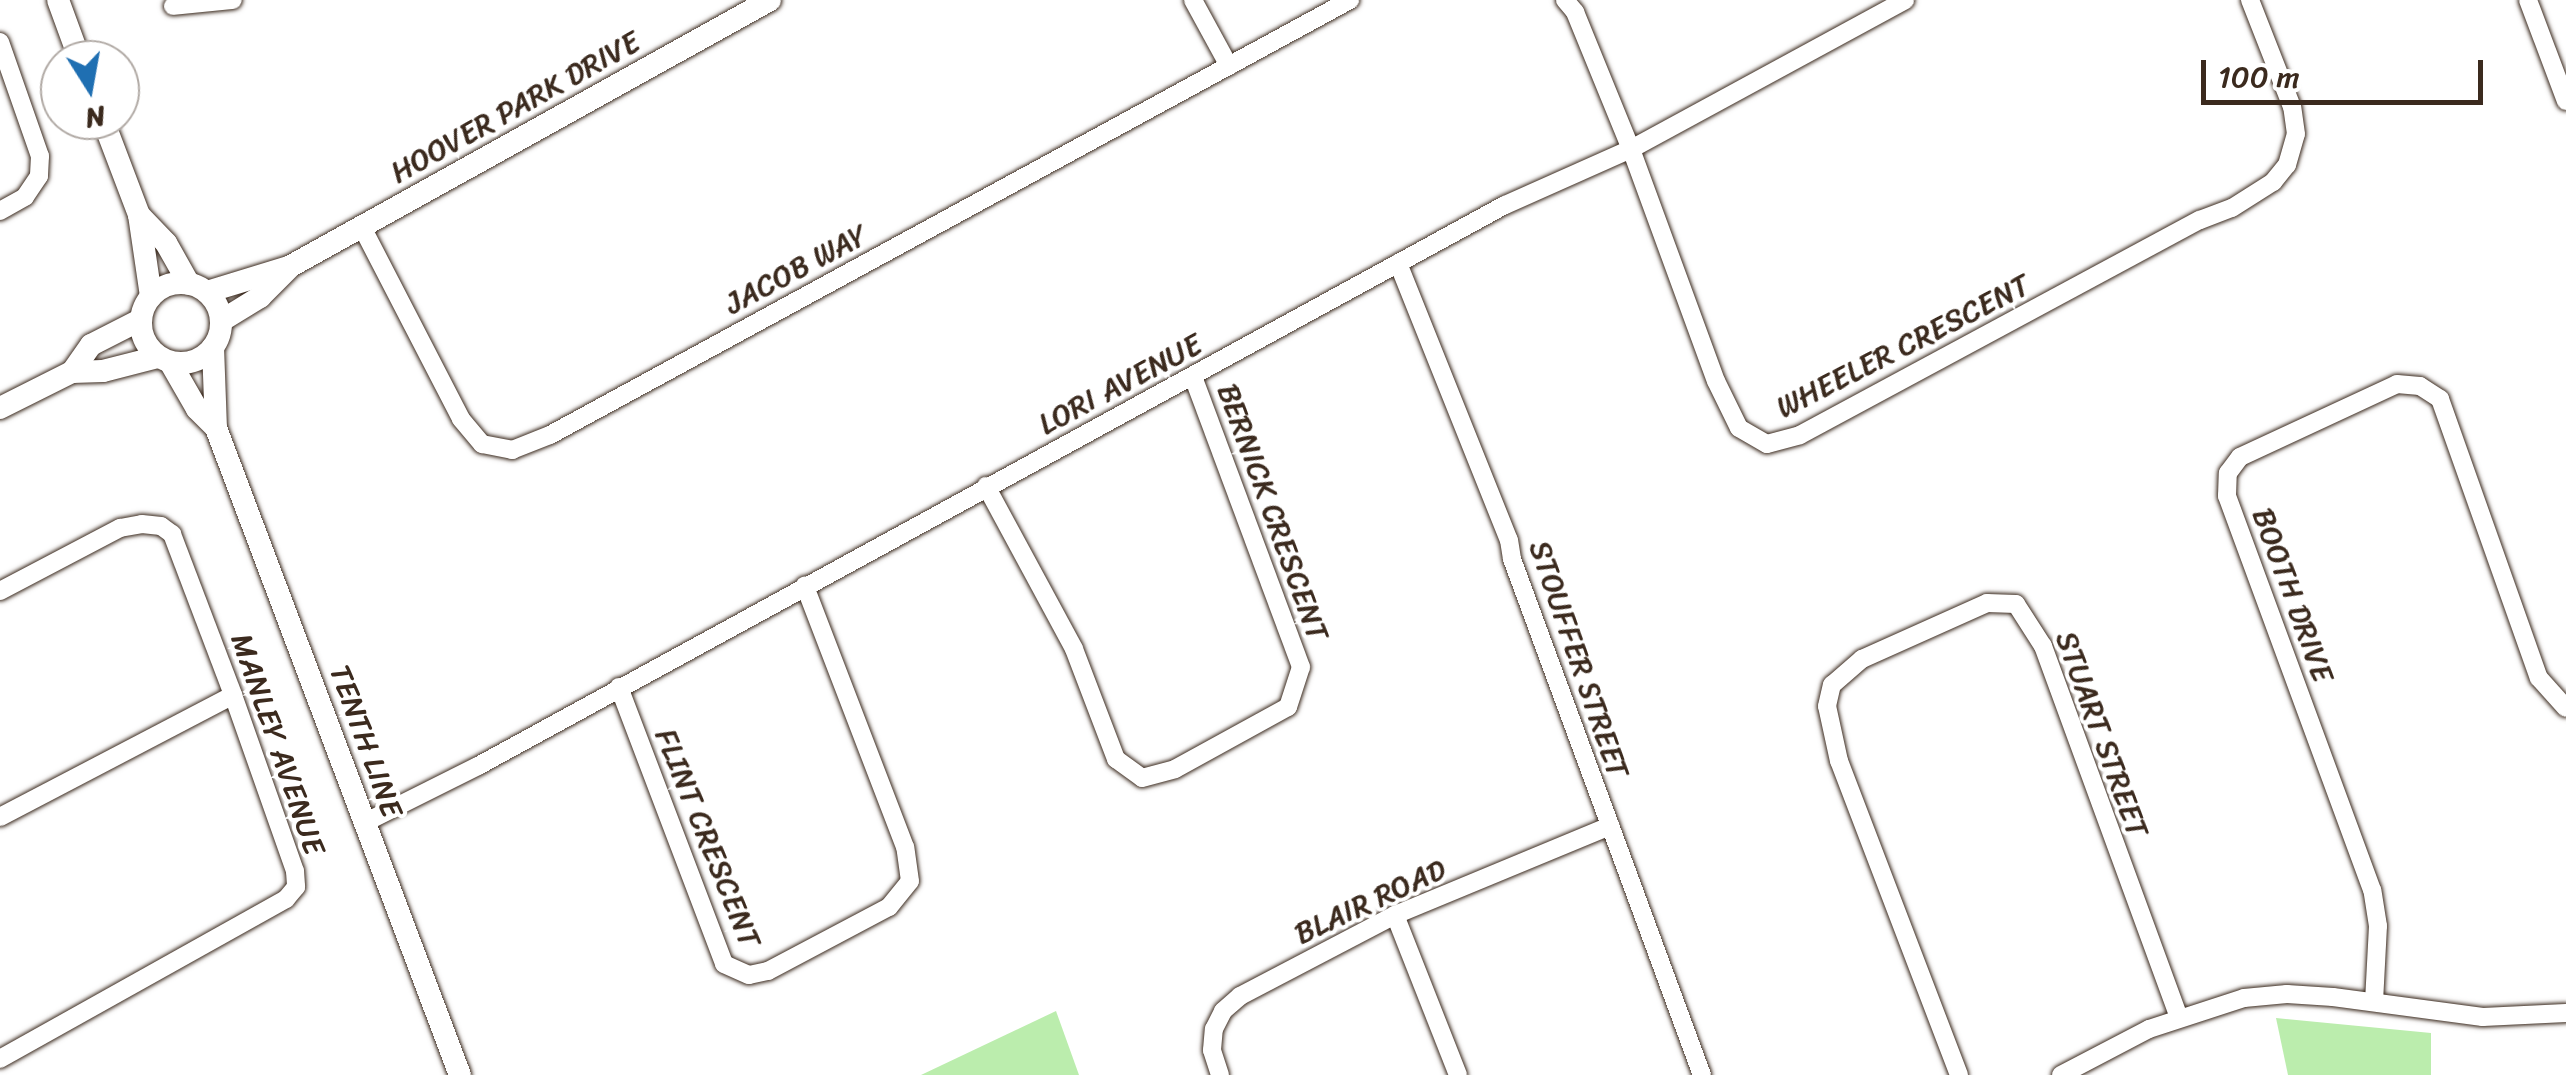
<!DOCTYPE html>
<html>
<head>
<meta charset="utf-8">
<style>
  body { margin:0 }
  #map { position:relative; width:2566px; height:1075px; overflow:hidden; background:#fff; font-family:Sriracha,sans-serif }
  div>[style] { position:absolute }
  .green>* { inset:0; background:#bbedad }
  .roads { filter:drop-shadow(0 0 2px #3b2a1e) drop-shadow(0 0 2px #3b2a1e) }
  .minor>* { height:18px; margin:-9px; padding:0 9px; transform-origin:9px; border-radius:9px; background:#fff }
  .tertiary>* { height:22px; margin:-11px; padding:0 11px; transform-origin:11px; border-radius:11px; background:#fff }
  .tertiary>.ring { margin:-11px; padding:0; box-sizing:content-box; background:none; border:22px solid #fff; border-radius:50% }
  span { translate:-50% -50%; white-space:nowrap; text-align:center; line-height:1.15; -webkit-text-stroke:8px #fff; paint-order:stroke }
  .street-label { font-size:30px; color:#3b2a1e }
  .north { position:absolute; left:40px; top:40px; width:100px; height:100px; box-sizing:border-box; background:#fff; border:2px solid #b1aaa5; border-radius:50%; rotate:169deg; font-size:28px; font-weight:700; line-height:40px; text-align:center; color:#3b2a1e }
  .north::after { content:''; display:block; margin:auto; width:35px; height:45px; background:#1f6fb2; clip-path:polygon(50% 0,100% 100%,50% 72%,0 100%) }
  .scale { position:absolute; left:2201px; top:60px; width:282px; height:45px; box-sizing:border-box; border:5px solid #3b2a1e; border-top:0; padding-left:12px; font-size:30px; line-height:35px; white-space:nowrap; color:#3b2a1e; -webkit-text-stroke:8px #fff; paint-order:stroke }
</style>
</head>
<body>
<div id="map">
  <div class="green">
    <i style="clip-path:polygon(1056px 1011px,1079px 1075px,921px 1075px)"></i>
    <i style="clip-path:polygon(2276px 1018px,2431px 1033px,2431px 1075px,2288px 1075px)"></i>
  </div>
  <div class="roads">
    <div class="minor">
      <i style="left:1193px;top:0;width:75px;rotate:61.4deg"></i>
      <i style="left:1565px;top:0;width:16px;rotate:50deg"></i>
      <i style="left:1575px;top:12px;width:148px;rotate:67.8deg"></i>
      <i style="left:1631px;top:149px;width:247px;rotate:69.9deg"></i>
      <i style="left:1716px;top:381px;width:52px;rotate:63.9deg"></i>
      <i style="left:1739px;top:428px;width:32px;rotate:30deg"></i>
      <i style="left:1767px;top:444px;width:34px;rotate:-15deg"></i>
      <i style="left:1800px;top:435px;width:454px;rotate:-28.3deg"></i>
      <i style="left:2200px;top:220px;width:34px;rotate:-21deg"></i>
      <i style="left:2232px;top:208px;width:49px;rotate:-32.4deg"></i>
      <i style="left:2273px;top:182px;width:22px;rotate:-51deg"></i>
      <i style="left:2287px;top:165px;width:32px;rotate:-74deg"></i>
      <i style="left:2296px;top:134px;width:27px;rotate:-98deg"></i>
      <i style="left:2292px;top:107px;width:115px;rotate:-111.4deg"></i>
      <i style="left:2528px;top:0;width:108px;rotate:69.4deg"></i>
      <i style="left:173px;top:6px;width:60px;rotate:-5.7deg"></i>
      <i style="left:0;top:42px;width:121px;rotate:70.7deg"></i>
      <i style="left:40px;top:156px;width:20px;rotate:93deg"></i>
      <i style="left:39px;top:176px;width:25px;rotate:124deg"></i>
      <i style="left:25px;top:197px;width:29px;rotate:151deg"></i>
      <i style="left:362px;top:227px;width:216px;rotate:62.7deg"></i>
      <i style="left:461px;top:419px;width:33px;rotate:50deg"></i>
      <i style="left:482px;top:444px;width:31px;rotate:11deg"></i>
      <i style="left:512px;top:450px;width:41px;rotate:-21.5deg"></i>
      <i style="left:550px;top:435px;width:911px;rotate:-28.54deg"></i>
      <i style="left:1398px;top:263px;width:298px;rotate:68.2deg"></i>
      <i style="left:1509px;top:540px;width:19px;rotate:81deg"></i>
      <i style="left:1512px;top:559px;width:550px;rotate:69.79deg"></i>
      <i style="left:986px;top:486px;width:185px;rotate:61.6deg"></i>
      <i style="left:1074px;top:649px;width:118px;rotate:69.1deg"></i>
      <i style="left:1116px;top:759px;width:32px;rotate:36deg"></i>
      <i style="left:1142px;top:778px;width:34px;rotate:-15deg"></i>
      <i style="left:1175px;top:769px;width:129px;rotate:-28.8deg"></i>
      <i style="left:1288px;top:707px;width:42px;rotate:-72deg"></i>
      <i style="left:1301px;top:667px;width:310px;rotate:-110.4deg"></i>
      <i style="left:0;top:591px;width:136px;rotate:-27.7deg"></i>
      <i style="left:120px;top:528px;width:22px;rotate:-10deg"></i>
      <i style="left:142px;top:524px;width:19px;rotate:6deg"></i>
      <i style="left:161px;top:526px;width:14px;rotate:36deg"></i>
      <i style="left:172px;top:534px;width:172px;rotate:69.2deg"></i>
      <i style="left:233px;top:695px;width:187px;rotate:70.6deg"></i>
      <i style="left:295px;top:871px;width:16px;rotate:86deg"></i>
      <i style="left:296px;top:887px;width:16px;rotate:130deg"></i>
      <i style="left:286px;top:899px;width:328px;rotate:150.8deg"></i>
      <i style="left:619px;top:687px;width:296px;rotate:69.2deg"></i>
      <i style="left:724px;top:964px;width:27px;rotate:24deg"></i>
      <i style="left:749px;top:975px;width:19px;rotate:-12deg"></i>
      <i style="left:768px;top:971px;width:137px;rotate:-27.9deg"></i>
      <i style="left:889px;top:907px;width:33px;rotate:-51deg"></i>
      <i style="left:910px;top:881px;width:34px;rotate:-98deg"></i>
      <i style="left:905px;top:847px;width:280px;rotate:-111deg"></i>
      <i style="left:0;top:817px;width:263px;rotate:-27.6deg"></i>
      <i style="left:364px;top:823px;width:127px;rotate:-26.6deg"></i>
      <i style="left:478px;top:766px;width:1170px;rotate:-28.65deg"></i>
      <i style="left:1505px;top:205px;width:138px;rotate:-24deg"></i>
      <i style="left:1631px;top:149px;width:312px;rotate:-28.5deg"></i>
      <i style="left:1395px;top:915px;width:172px;rotate:68.5deg"></i>
      <i style="left:2374px;top:1002px;width:76px;rotate:-87deg"></i>
      <i style="left:2378px;top:926px;width:36px;rotate:-99deg"></i>
      <i style="left:2372px;top:890px;width:420px;rotate:-110.2deg"></i>
      <i style="left:2227px;top:496px;width:23px;rotate:-88deg"></i>
      <i style="left:2228px;top:473px;width:20px;rotate:-53deg"></i>
      <i style="left:2240px;top:457px;width:173px;rotate:-24.9deg"></i>
      <i style="left:2397px;top:384px;width:23px;rotate:5deg"></i>
      <i style="left:2420px;top:386px;width:24px;rotate:33deg"></i>
      <i style="left:2440px;top:399px;width:296px;rotate:70.5deg"></i>
      <i style="left:2539px;top:678px;width:40px;rotate:48deg"></i>
      <i style="left:1220px;top:1075px;width:26px;rotate:-108deg"></i>
      <i style="left:1212px;top:1050px;width:21px;rotate:-85deg"></i>
      <i style="left:1214px;top:1029px;width:20px;rotate:-63deg"></i>
      <i style="left:1223px;top:1011px;width:23px;rotate:-41deg"></i>
      <i style="left:1240px;top:996px;width:175px;rotate:-27.6deg"></i>
      <i style="left:1395px;top:915px;width:233px;rotate:-22.5deg"></i>
      <i style="left:1959px;top:1075px;width:336px;rotate:-110.9deg"></i>
      <i style="left:1839px;top:761px;width:56px;rotate:-102.3deg"></i>
      <i style="left:1827px;top:706px;width:22px;rotate:-77deg"></i>
      <i style="left:1832px;top:685px;width:40px;rotate:-41deg"></i>
      <i style="left:1862px;top:659px;width:137px;rotate:-24.1deg"></i>
      <i style="left:1987px;top:603px;width:29px;rotate:2deg"></i>
      <i style="left:2016px;top:604px;width:50px;rotate:57.3deg"></i>
      <i style="left:2043px;top:646px;width:396px;rotate:69.9deg"></i>
      <i style="left:2061px;top:1075px;width:99px;rotate:-27.6deg"></i>
      <i style="left:2149px;top:1029px;width:100px;rotate:-18.1deg"></i>
      <i style="left:2244px;top:998px;width:43px;rotate:-5.3deg"></i>
      <i style="left:2287px;top:994px;width:46px;rotate:3.7deg"></i>
      <i style="left:2333px;top:997px;width:151px;rotate:7.6deg"></i>
      <i style="left:2483px;top:1017px;width:83px;rotate:-2.8deg"></i>
    </div>
    <div class="tertiary">
      <i style="left:58px;top:0;width:64px;rotate:69.9deg"></i>
      <i style="left:103px;top:120px;width:102px;rotate:69.2deg"></i>
      <i style="left:139px;top:215px;width:82px;rotate:81.6deg"></i>
      <i style="left:139px;top:215px;width:39px;rotate:46deg"></i>
      <i style="left:166px;top:243px;width:47px;rotate:60.7deg"></i>
      <i class="ring" style="left:141px;top:283px;width:58px;height:58px"></i>
      <i style="left:207px;top:292px;width:86px;rotate:-17deg"></i>
      <i style="left:289px;top:267px;width:550px;rotate:-29.03deg"></i>
      <i style="left:221px;top:321px;width:46px;rotate:-31.6deg"></i>
      <i style="left:260px;top:297px;width:41px;rotate:-45deg"></i>
      <i style="left:213px;top:347px;width:81px;rotate:87.9deg"></i>
      <i style="left:216px;top:428px;width:691px;rotate:69.34deg"></i>
      <i style="left:170px;top:362px;width:54px;rotate:60.1deg"></i>
      <i style="left:197px;top:409px;width:27px;rotate:45deg"></i>
      <i style="left:72px;top:372px;width:33px;rotate:-55deg"></i>
      <i style="left:91px;top:345px;width:55px;rotate:-27deg"></i>
      <i style="left:0;top:408px;width:80px;rotate:-26.6deg"></i>
      <i style="left:72px;top:372px;width:31px;rotate:-2deg"></i>
      <i style="left:103px;top:371px;width:57px;rotate:-14.3deg"></i>
    </div>
  </div>
  <div class="street-label">
    <span style="left:515px;top:107px;rotate:-29deg">HOOVER PARK DRIVE</span>
    <span style="left:796px;top:269px;rotate:-28deg">JACOB WAY</span>
    <span style="left:1903px;top:346px;rotate:-27deg">WHEELER CRESCENT</span>
    <span style="left:1120px;top:384px;rotate:-28deg">LORI AVENUE</span>
    <span style="left:1273px;top:512px;rotate:70deg">BERNICK CRESCENT</span>
    <span style="left:2293px;top:595px;rotate:70deg">BOOTH DRIVE</span>
    <span style="left:1579px;top:659px;rotate:71deg">STOUFFER STREET</span>
    <span style="left:2102px;top:734px;rotate:70deg">STUART STREET</span>
    <span style="left:366px;top:741px;rotate:70deg">TENTH LINE</span>
    <span style="left:278px;top:744px;rotate:71deg">MANLEY AVENUE</span>
    <span style="left:708px;top:838px;rotate:68deg">FLINT CRESCENT</span>
    <span style="left:1370px;top:901px;rotate:-25deg">BLAIR ROAD</span>
  </div>
  <div class="north">N</div>
  <div class="scale">100 m</div>
</div>
</body>
</html>
